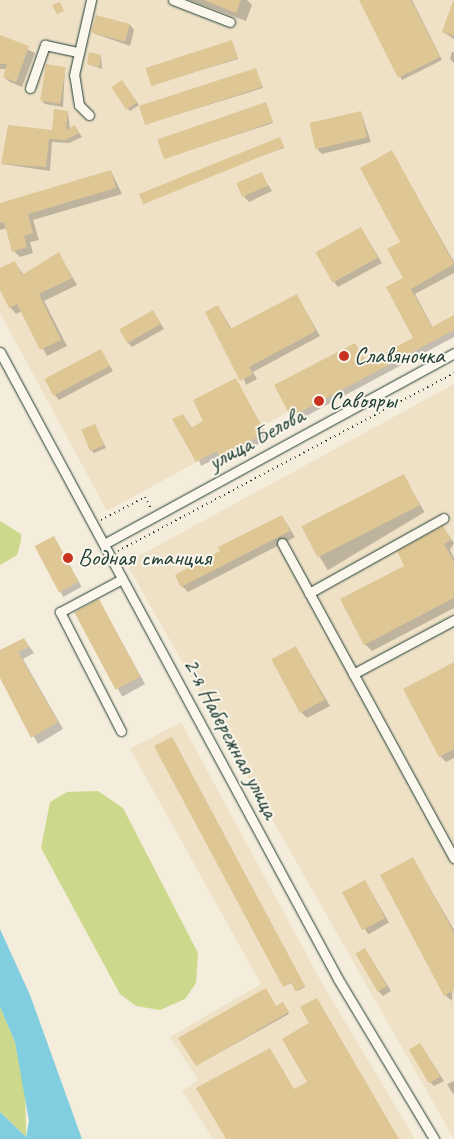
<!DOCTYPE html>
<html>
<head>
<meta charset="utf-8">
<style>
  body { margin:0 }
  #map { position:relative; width:454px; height:1139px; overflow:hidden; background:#f5eddb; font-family:Caveat,sans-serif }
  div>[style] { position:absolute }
  .built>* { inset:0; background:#eee1c6 }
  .green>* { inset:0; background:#ccd98c }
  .water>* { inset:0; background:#82cee1 }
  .shadow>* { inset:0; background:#0003; transform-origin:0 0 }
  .building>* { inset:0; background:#dfc695; transform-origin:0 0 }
  .path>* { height:2px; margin-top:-1px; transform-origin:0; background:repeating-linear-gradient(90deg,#1f3d34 0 1px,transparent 0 5px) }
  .roads { filter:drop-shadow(0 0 1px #1f3d34) drop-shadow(0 0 1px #1f3d34) }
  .minor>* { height:9px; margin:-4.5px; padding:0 4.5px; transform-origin:4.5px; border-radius:4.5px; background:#fbf7ec }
  .dots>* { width:14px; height:14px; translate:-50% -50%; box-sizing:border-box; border:2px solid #fbf7ec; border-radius:50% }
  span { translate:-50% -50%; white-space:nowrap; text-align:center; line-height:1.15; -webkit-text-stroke:4px #fbf7ec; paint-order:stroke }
  .poi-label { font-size:24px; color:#1f3d34 }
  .left { translate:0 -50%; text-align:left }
  .street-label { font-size:24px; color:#1f3d34 }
</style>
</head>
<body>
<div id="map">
  <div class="built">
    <i style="clip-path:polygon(0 0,454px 0,454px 321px,107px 511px,0 313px)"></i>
    <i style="clip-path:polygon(454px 384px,454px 1139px,126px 563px)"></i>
    <i style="clip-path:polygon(181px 722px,322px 983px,415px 1139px,213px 1139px,182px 1091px,198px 1080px,170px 1037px,261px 984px,130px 749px)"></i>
  </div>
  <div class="green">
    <i style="clip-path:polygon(0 521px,21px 534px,21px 541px,17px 555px,0 565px)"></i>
    <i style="clip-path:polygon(98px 791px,123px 808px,198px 953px,196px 983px,185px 999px,160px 1010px,136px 1006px,120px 994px,41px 848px,50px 802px,67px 792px)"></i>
    <i style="clip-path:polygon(0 1007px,15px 1042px,25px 1086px,26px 1137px,0 1112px)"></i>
  </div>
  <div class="water">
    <i style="clip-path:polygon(0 929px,30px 995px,82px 1139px,0 1139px,0 1112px,26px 1137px,29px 1121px,15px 1042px,0 1007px)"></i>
  </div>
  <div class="shadow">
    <i style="clip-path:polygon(189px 0,247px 0,252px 5px,246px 21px)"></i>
    <i style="clip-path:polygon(361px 0,412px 0,442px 60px,402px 80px)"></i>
    <i style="clip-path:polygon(454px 1px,454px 39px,443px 32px)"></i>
    <i style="clip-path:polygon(130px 25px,134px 30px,130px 46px,93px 33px)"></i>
    <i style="clip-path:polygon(0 37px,35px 53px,22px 87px,10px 82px,4px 77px,7px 69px,0 69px)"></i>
    <i style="clip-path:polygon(233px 43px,238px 59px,151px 85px)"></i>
    <i style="clip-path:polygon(452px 52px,454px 52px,454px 63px,450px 59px)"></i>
    <i style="clip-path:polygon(101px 56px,102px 69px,88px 64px)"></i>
    <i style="clip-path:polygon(65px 68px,63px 107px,45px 104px,42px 101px)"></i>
    <i style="clip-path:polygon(256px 70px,263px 88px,146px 124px)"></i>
    <i style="clip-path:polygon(122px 81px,139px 105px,130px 111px,127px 108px)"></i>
    <i style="clip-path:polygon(266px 103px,273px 123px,165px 158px)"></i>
    <i style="clip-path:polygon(68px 112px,70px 129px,75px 127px,82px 137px,69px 143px,52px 142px,50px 171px,2px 164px,53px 131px)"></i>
    <i style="clip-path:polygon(361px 112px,371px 142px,322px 154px,317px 149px)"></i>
    <i style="clip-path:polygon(280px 138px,284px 148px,140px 196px)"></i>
    <i style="clip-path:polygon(392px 152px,454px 262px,454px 273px,415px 294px,433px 328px,454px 317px,454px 337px,297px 421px,275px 386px,355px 344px,367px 363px,414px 338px)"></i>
    <i style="clip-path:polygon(111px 171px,122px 194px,33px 220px,39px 240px,30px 242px,33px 253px,20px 257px,14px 251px,7px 228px,0 230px,0 205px)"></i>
    <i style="clip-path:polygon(261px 174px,272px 191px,249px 202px,244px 197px)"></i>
    <i style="clip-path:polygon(361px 228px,382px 263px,338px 287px,334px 282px)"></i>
    <i style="clip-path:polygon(59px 254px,77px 285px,44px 301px,67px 346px,47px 356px,22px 311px,16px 314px,10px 307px,0 270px,15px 263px,24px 275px)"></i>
    <i style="clip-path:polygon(297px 296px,320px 336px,253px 372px,257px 379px,246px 385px,218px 306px,232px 330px)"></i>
    <i style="clip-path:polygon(153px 311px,164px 329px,132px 347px,127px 342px)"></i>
    <i style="clip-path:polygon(101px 351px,113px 371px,59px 400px,55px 395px)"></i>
    <i style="clip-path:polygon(235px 380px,269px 438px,226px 462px,221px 456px,201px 466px,183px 415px,192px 428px,205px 421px)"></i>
    <i style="clip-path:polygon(95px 425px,106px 448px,94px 453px,91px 450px)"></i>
    <i style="left:403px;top:476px;width:42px;height:113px;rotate:59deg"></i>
    <i style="clip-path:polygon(282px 516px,295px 537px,188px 592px,182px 586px,222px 551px)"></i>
    <i style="clip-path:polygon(443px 527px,454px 543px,450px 550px,454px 558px,454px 608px,372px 651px,365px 644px,406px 566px)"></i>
    <i style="left:54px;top:537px;width:57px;height:21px;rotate:61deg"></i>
    <i style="left:99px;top:601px;width:95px;height:26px;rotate:61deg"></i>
    <i style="clip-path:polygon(24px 639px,34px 653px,23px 659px,63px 729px,38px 744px,0 675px,0 651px)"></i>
    <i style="clip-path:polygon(296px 648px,330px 706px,307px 718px,301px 712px)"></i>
    <i style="clip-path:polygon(454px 663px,454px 758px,446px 762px,440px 756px)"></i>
    <i style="clip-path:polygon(173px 739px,305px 987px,297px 991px,292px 983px,284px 986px)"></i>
    <i style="clip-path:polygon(413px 859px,454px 930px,452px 1001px,445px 995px)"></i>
    <i style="left:365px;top:881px;width:48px;height:24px;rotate:60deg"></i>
    <i style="clip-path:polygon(365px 949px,391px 991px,383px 996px,378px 991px)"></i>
    <i style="clip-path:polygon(284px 1005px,289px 1014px,197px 1065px,277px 1007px)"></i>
    <i style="clip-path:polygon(420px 1044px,444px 1081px,434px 1086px,430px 1082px)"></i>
    <i style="clip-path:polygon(454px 1081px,454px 1093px,453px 1094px,447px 1084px)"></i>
  </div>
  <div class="building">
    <i style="clip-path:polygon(204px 0,241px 0,236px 13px)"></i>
    <i style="clip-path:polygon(359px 0,411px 0,440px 57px,398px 78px)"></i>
    <i style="clip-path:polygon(453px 1px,454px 1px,454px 36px,442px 32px)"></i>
    <i style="clip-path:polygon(60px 2px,64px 11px,57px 14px,52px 5px)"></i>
    <i style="left:96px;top:15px;width:35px;height:18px;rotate:15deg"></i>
    <i style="clip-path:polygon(0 35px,29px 46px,16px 82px,3px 77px,7px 64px,0 64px)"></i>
    <i style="left:232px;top:40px;width:19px;height:91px;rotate:72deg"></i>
    <i style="clip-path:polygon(89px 52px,101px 55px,99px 67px,87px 64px)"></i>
    <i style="left:46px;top:64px;width:20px;height:37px;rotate:9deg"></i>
    <i style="left:256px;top:68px;width:20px;height:123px;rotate:72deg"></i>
    <i style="left:122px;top:80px;width:27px;height:13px;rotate:56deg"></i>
    <i style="left:266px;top:102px;width:21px;height:115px;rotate:71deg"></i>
    <i style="clip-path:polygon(54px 109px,68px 111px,66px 130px,75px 125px,79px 133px,65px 140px,49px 139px,46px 167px,1px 164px,8px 125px,52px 130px)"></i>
    <i style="left:361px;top:111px;width:27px;height:53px;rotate:77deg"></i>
    <i style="left:280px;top:137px;width:11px;height:152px;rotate:68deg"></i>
    <i style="clip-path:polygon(392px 150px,454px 264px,411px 289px,432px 327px,454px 315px,454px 330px,291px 417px,274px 385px,355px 343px,366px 363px,413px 338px,386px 287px,403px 278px,387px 249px,400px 242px,360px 168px)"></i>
    <i style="clip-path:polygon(111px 170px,116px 188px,28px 214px,33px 233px,24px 236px,27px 247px,12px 252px,4px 222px,0 223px,0 203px)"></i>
    <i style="left:262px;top:172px;width:15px;height:28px;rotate:67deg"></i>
    <i style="left:361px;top:227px;width:35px;height:52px;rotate:61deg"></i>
    <i style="clip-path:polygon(59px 252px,72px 278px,39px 294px,61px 340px,40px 350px,17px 304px,9px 308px,0 290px,0 268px,15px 261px,22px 275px)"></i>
    <i style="clip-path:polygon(297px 294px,316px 331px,249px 367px,253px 374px,240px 381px,205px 312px,218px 305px,230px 329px)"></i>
    <i style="left:153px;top:310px;width:16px;height:39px;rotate:60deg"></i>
    <i style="left:101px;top:349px;width:19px;height:64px;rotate:62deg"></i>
    <i style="clip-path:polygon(236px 378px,265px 433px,221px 458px,217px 451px,196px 462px,172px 419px,183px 414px,191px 428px,203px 421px,193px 400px)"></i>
    <i style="left:95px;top:424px;width:23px;height:15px;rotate:67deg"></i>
    <i style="left:404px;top:474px;width:35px;height:115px;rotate:63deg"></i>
    <i style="clip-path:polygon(282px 515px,290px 531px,181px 587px,175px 575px,220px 551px,218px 547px)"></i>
    <i style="clip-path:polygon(443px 526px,451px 540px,444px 544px,454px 562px,454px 598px,364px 645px,340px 599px,404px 566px,397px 551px)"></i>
    <i style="left:54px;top:536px;width:52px;height:22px;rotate:62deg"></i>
    <i style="left:99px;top:599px;width:88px;height:28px;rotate:62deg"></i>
    <i style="clip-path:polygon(24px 638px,29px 647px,18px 652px,58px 722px,31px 738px,0 678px,0 650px)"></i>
    <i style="left:296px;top:646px;width:61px;height:28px;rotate:62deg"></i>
    <i style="clip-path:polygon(454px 662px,454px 749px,439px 757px,403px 689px)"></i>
    <i style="clip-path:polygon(172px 737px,305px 986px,295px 991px,291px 982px,283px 987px,154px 746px)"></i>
    <i style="clip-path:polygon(413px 857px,454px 933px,454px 990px,444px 996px,380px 875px)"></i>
    <i style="left:365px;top:880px;width:43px;height:26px;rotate:62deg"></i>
    <i style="left:365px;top:948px;width:44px;height:11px;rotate:60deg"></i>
    <i style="clip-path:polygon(266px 988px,276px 1006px,283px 1002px,289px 1012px,196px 1066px,178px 1038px)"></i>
    <i style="clip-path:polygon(317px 998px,399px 1139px,226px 1139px,196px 1088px,270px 1048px,294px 1089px,307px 1082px,282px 1039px,309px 1023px,300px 1007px)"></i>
    <i style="left:420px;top:1043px;width:39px;height:13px;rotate:59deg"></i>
  </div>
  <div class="path">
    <i style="left:101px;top:520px;width:50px;rotate:-27.6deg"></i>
    <i style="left:145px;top:497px;width:13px;rotate:63deg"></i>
    <i style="left:118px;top:551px;width:380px;rotate:-27.9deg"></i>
  </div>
  <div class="roads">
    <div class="minor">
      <i style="left:173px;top:0;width:61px;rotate:21.1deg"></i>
      <i style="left:30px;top:88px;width:46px;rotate:-70.8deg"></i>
      <i style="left:45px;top:45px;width:35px;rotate:12deg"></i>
      <i style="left:89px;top:115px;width:14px;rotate:-135deg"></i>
      <i style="left:79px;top:105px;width:30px;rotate:-99deg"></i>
      <i style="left:74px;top:75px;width:77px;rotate:-77.2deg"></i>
      <i style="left:0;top:352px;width:712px;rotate:61.67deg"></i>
      <i style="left:338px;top:979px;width:187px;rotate:59deg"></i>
      <i style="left:282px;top:543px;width:359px;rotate:61.4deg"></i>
      <i style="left:104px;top:544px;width:399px;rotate:-28.6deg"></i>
      <i style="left:309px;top:593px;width:154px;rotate:-29.1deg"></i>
      <i style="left:353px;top:674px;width:115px;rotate:-28.1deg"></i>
      <i style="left:121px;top:731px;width:134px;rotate:-117.1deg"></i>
      <i style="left:60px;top:612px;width:70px;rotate:-28deg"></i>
    </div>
  </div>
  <div class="dots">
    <i style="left:344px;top:356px;background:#c8321e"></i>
    <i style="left:319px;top:401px;background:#c8321e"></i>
    <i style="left:68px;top:558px;background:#c8321e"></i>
  </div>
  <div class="poi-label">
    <span class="left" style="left:354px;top:356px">Славяночка</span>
    <span class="left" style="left:329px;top:401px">Савояры</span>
    <span class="left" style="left:78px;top:558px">Водная станция</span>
  </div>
  <div class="street-label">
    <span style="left:256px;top:439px;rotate:-29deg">улица Белова</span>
    <span style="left:231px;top:738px;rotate:62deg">2-я Набережная улица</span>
  </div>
</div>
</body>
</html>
